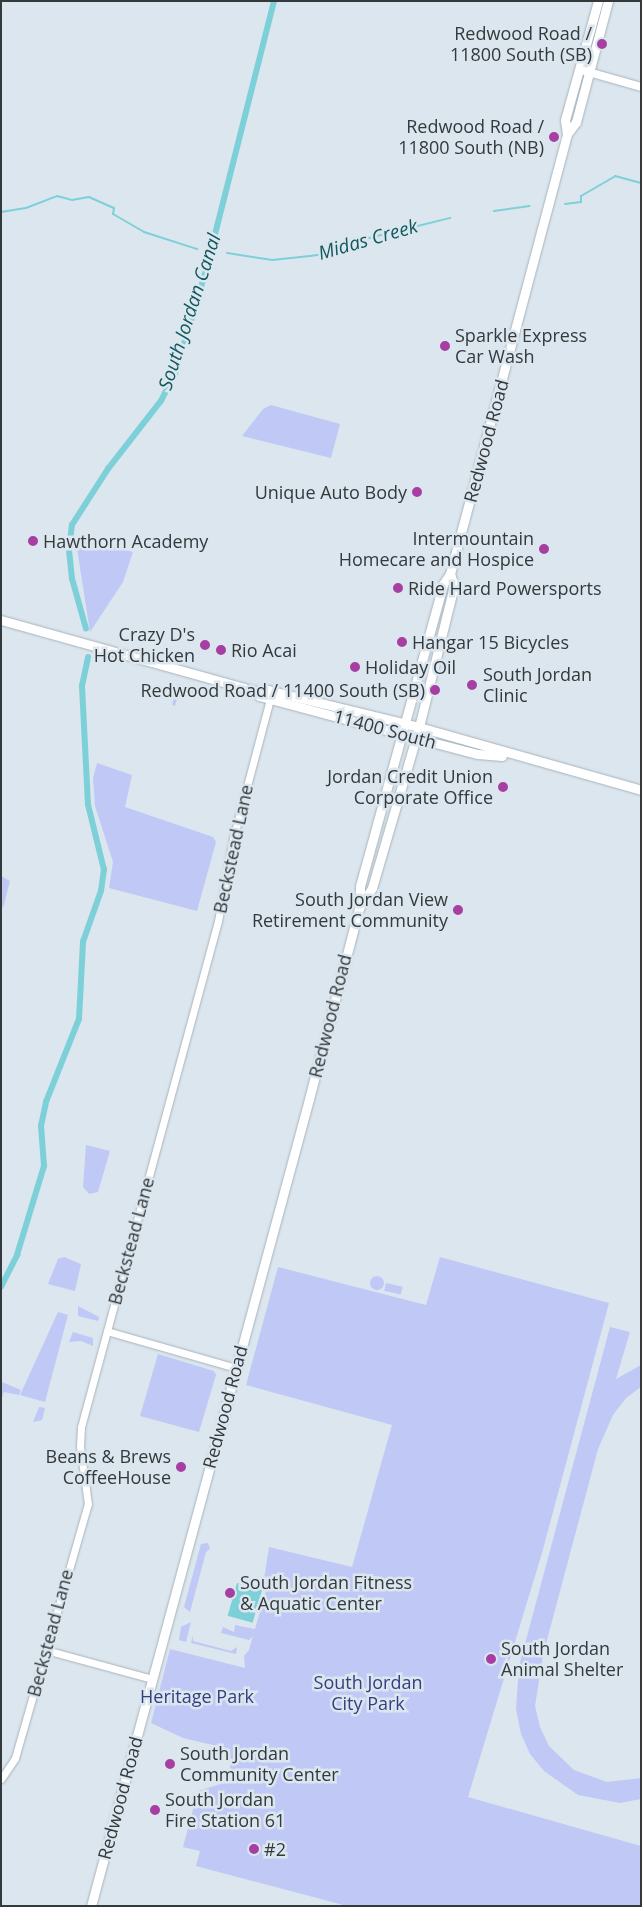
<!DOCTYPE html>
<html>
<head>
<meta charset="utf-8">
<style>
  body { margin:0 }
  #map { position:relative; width:642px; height:1907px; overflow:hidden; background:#dbe6ee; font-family:"Open Sans",sans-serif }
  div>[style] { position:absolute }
  .green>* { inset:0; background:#c0c9f6; transform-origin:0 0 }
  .round { border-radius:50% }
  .water>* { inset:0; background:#7ed0d8; transform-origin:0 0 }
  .stream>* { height:2px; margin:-1px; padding:0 1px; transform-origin:1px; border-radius:1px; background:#7ed0d8 }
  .canal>* { height:5.5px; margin:-2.75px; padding:0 2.75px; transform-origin:2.75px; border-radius:2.75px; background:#7ed0d8 }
  .roads { filter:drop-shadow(0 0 1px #a8b3bb) drop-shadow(0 0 1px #a8b3bb) }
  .tertiary>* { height:7px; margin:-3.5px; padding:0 3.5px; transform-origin:3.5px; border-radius:3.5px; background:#fff }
  .secondary>* { height:8px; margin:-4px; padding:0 4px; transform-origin:4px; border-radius:4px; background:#fff }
  .primary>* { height:9px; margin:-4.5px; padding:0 4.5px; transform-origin:4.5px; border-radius:4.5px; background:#fff }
  .dots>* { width:14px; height:14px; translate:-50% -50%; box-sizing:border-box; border:2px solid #dbe6ee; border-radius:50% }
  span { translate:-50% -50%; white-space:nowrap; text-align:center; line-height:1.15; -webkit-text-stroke:5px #dbe6ee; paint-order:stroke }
  .poi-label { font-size:18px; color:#34393c }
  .right { translate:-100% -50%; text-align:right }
  .left { translate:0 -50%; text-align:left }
  .street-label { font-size:18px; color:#34393c }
  .park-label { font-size:18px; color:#363d80 }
  .water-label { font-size:19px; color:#11595e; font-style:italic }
  .frame { position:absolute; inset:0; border:2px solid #34393c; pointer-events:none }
</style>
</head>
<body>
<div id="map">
  <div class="green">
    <i style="clip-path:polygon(271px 405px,340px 424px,331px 458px,242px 436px,263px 409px)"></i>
    <i style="clip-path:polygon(75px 536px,133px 552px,123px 582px,90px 632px)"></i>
    <i style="clip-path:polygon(177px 684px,201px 690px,199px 697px,179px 691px,175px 706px,172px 705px)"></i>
    <i style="clip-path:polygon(97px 763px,132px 775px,125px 807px,213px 837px,216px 842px,197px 911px,109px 888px,113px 862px,95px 806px,93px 778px)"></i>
    <i style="clip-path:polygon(1px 876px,10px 881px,3px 908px,1px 907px)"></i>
    <i style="clip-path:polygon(86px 1145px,110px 1151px,98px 1192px,89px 1194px,83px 1187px)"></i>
    <i style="clip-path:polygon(64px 1257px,81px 1264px,75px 1291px,48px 1284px,58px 1259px)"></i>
    <i style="clip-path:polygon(440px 1257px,609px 1303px,542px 1553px,468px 1797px,641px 1846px,641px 1906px,347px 1906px,196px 1866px,200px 1851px,183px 1847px,198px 1791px,230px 1781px,230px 1749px,183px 1738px,151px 1723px,170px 1649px,245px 1668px,244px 1656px,249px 1650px,253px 1636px,249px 1640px,221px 1633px,223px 1627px,234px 1632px,235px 1625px,255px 1629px,267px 1587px,263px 1585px,269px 1547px,352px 1567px,392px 1425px,246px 1385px,278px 1267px,426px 1305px)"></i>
    <i class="round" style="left:370px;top:1276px;width:14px;height:14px"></i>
    <i style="left:386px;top:1283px;width:17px;height:8px;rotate:13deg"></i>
    <i style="clip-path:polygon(78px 1306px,99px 1317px,98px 1321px,78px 1316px)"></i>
    <i style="clip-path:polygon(58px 1312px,68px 1315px,45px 1402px,20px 1395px)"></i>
    <i style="clip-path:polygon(610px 1327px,630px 1332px,616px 1379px,641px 1365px,641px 1387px,626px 1398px,613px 1415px,598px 1449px,543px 1655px,535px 1706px,540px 1727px,549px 1746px,574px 1770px,607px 1782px,641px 1778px,641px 1799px,620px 1803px,578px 1795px,544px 1771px,530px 1754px,521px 1734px,516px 1709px,519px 1666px)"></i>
    <i style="clip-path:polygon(73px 1332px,93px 1338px,93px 1346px,81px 1341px,69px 1342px)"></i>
    <i style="clip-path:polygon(158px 1354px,214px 1371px,216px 1375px,199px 1432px,140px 1416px)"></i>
    <i style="clip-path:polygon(2px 1382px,21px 1390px,19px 1395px,4px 1392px,1px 1400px)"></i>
    <i style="clip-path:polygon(39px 1407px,45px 1408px,42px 1420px,33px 1422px)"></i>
    <i style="clip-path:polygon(208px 1543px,210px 1549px,206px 1552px,190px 1612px,184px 1607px,201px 1544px)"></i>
    <i style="clip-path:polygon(191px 1622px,186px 1642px,179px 1640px,181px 1627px)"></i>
    <i style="clip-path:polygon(193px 1635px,193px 1641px,231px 1651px,237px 1647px,236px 1654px,191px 1643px)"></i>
  </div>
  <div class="water">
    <i style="left:237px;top:1583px;width:26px;height:34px;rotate:16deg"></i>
  </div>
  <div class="stream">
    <i style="left:565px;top:204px;width:16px;rotate:-7deg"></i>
    <i style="left:581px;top:202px;width:6px;rotate:-90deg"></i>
    <i style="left:581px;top:196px;width:39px;rotate:-30deg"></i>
    <i style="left:615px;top:176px;width:27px;rotate:15deg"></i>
    <i style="left:494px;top:211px;width:36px;rotate:-8deg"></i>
    <i style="left:1px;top:212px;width:25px;rotate:-9deg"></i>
    <i style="left:26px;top:208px;width:33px;rotate:-21deg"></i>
    <i style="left:57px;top:196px;width:16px;rotate:15deg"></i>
    <i style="left:72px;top:200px;width:17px;rotate:-10deg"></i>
    <i style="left:89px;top:197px;width:27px;rotate:24deg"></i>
    <i style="left:114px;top:208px;width:6px;rotate:99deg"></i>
    <i style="left:113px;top:214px;width:36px;rotate:30deg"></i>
    <i style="left:144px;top:232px;width:56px;rotate:17.8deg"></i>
    <i style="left:227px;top:253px;width:46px;rotate:8.8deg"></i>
    <i style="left:272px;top:260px;width:38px;rotate:-6deg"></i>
    <i style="left:310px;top:256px;width:35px;rotate:-8deg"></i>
    <i style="left:345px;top:251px;width:19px;rotate:-35deg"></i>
    <i style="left:361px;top:240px;width:92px;rotate:-13.9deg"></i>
  </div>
  <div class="canal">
    <i style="left:86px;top:629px;width:52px;rotate:-105.6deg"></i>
    <i style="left:72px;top:579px;width:30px;rotate:-96deg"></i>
    <i style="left:69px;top:549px;width:24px;rotate:-83deg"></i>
    <i style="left:72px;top:525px;width:67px;rotate:-57.3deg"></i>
    <i style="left:108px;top:469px;width:86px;rotate:-52.1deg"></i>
    <i style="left:161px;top:401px;width:30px;rotate:-63deg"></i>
    <i style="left:175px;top:374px;width:104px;rotate:-73.3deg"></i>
    <i style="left:205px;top:274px;width:282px;rotate:-75.8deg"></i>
    <i style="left:1px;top:1287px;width:36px;rotate:-63deg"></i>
    <i style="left:17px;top:1255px;width:93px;rotate:-73.1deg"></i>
    <i style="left:44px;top:1166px;width:40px;rotate:-94.3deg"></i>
    <i style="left:41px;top:1126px;width:25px;rotate:-78deg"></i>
    <i style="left:46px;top:1102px;width:89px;rotate:-68.3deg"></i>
    <i style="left:79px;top:1019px;width:77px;rotate:-87deg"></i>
    <i style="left:83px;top:942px;width:54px;rotate:-70.6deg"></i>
    <i style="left:101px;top:891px;width:21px;rotate:-82deg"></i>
    <i style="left:104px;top:870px;width:67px;rotate:-103.8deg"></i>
    <i style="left:88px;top:805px;width:119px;rotate:-92.9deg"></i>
    <i style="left:82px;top:686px;width:29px;rotate:-78deg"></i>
  </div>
  <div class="roads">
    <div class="tertiary">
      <i style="left:107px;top:1331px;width:134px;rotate:16deg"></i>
      <i style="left:46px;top:1650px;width:110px;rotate:15.3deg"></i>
      <i style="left:1px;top:1779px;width:25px;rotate:-56deg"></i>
      <i style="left:15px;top:1758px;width:264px;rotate:-74deg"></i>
      <i style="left:88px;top:1504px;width:59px;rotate:-97.9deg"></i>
      <i style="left:80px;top:1446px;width:19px;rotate:-87deg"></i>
      <i style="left:81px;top:1427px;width:524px;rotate:-74.85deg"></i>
      <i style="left:218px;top:921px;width:83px;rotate:-79.6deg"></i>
      <i style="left:233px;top:839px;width:145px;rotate:-75.2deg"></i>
    </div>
    <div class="secondary">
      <i style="left:585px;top:71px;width:58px;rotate:15.9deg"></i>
    </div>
    <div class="primary">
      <i style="left:567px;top:134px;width:14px;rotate:-98deg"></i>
      <i style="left:565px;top:120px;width:123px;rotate:-74.5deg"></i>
      <i style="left:1px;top:620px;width:264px;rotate:15.6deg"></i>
      <i style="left:255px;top:691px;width:13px;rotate:-4deg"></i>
      <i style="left:268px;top:690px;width:155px;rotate:13.8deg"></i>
      <i style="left:419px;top:727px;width:231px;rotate:15.8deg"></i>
      <i style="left:255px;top:691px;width:6px;rotate:51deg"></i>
      <i style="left:259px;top:696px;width:163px;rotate:15deg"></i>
      <i style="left:416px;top:738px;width:64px;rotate:14.5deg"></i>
      <i style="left:478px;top:754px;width:24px;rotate:5deg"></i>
      <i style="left:359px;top:908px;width:24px;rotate:-57deg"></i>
      <i style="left:372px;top:888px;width:168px;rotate:-73.7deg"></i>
      <i style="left:419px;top:727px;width:145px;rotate:-76.1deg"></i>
      <i style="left:454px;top:586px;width:13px;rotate:-108deg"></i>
      <i style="left:91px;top:1906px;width:836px;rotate:-74.88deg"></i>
      <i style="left:309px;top:1099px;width:197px;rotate:-75.3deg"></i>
      <i style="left:359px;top:908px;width:22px;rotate:-87deg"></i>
      <i style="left:360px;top:886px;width:313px;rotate:-74.6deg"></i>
      <i style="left:443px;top:584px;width:12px;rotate:-55deg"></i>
      <i style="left:450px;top:574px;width:455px;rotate:-75.1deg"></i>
      <i style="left:567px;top:134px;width:15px;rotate:-53deg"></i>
      <i style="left:576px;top:122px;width:125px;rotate:-75.2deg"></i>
    </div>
  </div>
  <div class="dots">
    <i style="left:602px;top:44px;background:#a73fa2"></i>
    <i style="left:554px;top:137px;background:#a73fa2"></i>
    <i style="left:445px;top:346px;background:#a73fa2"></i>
    <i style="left:417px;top:492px;background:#a73fa2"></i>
    <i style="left:33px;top:541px;background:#a73fa2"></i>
    <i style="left:544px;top:549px;background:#a73fa2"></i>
    <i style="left:398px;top:588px;background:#a73fa2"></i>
    <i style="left:402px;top:642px;background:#a73fa2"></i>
    <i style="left:205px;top:645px;background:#a73fa2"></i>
    <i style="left:221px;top:650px;background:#a73fa2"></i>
    <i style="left:355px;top:667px;background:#a73fa2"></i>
    <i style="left:472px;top:685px;background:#a73fa2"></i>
    <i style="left:435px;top:690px;background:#a73fa2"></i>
    <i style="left:503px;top:787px;background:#a73fa2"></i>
    <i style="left:458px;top:910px;background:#a73fa2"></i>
    <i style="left:181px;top:1467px;background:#a73fa2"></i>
    <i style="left:230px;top:1593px;background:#a73fa2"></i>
    <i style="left:491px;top:1659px;background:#a73fa2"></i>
    <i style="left:170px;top:1764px;background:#a73fa2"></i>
    <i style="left:155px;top:1810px;background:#a73fa2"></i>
    <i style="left:254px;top:1849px;background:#a73fa2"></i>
  </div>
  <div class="poi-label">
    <span class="right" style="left:592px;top:44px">Redwood Road /<br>11800 South (SB)</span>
    <span class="right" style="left:544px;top:137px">Redwood Road /<br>11800 South (NB)</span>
    <span class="left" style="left:455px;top:346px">Sparkle Express<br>Car Wash</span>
    <span class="right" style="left:407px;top:492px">Unique Auto Body</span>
    <span class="right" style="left:534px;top:549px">Intermountain<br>Homecare and Hospice</span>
    <span class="left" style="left:43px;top:541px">Hawthorn Academy</span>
    <span class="left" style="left:408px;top:588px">Ride Hard Powersports</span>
    <span class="right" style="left:195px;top:645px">Crazy D's<br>Hot Chicken</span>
    <span class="left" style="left:412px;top:642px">Hangar 15 Bicycles</span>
    <span class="left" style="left:231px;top:650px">Rio Acai</span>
    <span class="left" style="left:365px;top:667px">Holiday Oil</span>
    <span class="left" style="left:483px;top:685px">South Jordan<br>Clinic</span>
    <span class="right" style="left:425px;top:690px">Redwood Road / 11400 South (SB)</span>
    <span class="right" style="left:493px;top:787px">Jordan Credit Union<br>Corporate Office</span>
    <span class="right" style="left:448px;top:910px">South Jordan View<br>Retirement Community</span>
    <span class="right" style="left:171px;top:1467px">Beans &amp; Brews<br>CoffeeHouse</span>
    <span class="left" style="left:240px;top:1593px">South Jordan Fitness<br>&amp; Aquatic Center</span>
    <span class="left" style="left:501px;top:1659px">South Jordan<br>Animal Shelter</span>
    <span class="left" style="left:180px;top:1764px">South Jordan<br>Community Center</span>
    <span class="left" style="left:165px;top:1810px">South Jordan<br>Fire Station 61</span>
    <span class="left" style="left:264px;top:1849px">#2</span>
  </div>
  <div class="street-label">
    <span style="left:486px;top:441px;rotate:-75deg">Redwood Road</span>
    <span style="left:385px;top:729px;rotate:15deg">11400 South</span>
    <span style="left:233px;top:849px;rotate:-78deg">Beckstead Lane</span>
    <span style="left:330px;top:1016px;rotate:-76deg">Redwood Road</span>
    <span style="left:131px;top:1241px;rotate:-75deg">Beckstead Lane</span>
    <span style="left:225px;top:1407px;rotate:-75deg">Redwood Road</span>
    <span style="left:50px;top:1633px;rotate:-75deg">Beckstead Lane</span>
    <span style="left:120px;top:1798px;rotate:-75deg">Redwood Road</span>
  </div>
  <div class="park-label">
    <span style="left:368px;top:1693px">South Jordan<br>City Park</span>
    <span style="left:197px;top:1696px">Heritage Park</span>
  </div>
  <div class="water-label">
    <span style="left:368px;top:240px;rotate:-16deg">Midas Creek</span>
    <span style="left:190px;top:312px;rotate:-72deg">South Jordan Canal</span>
  </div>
  <div class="frame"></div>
</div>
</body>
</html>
